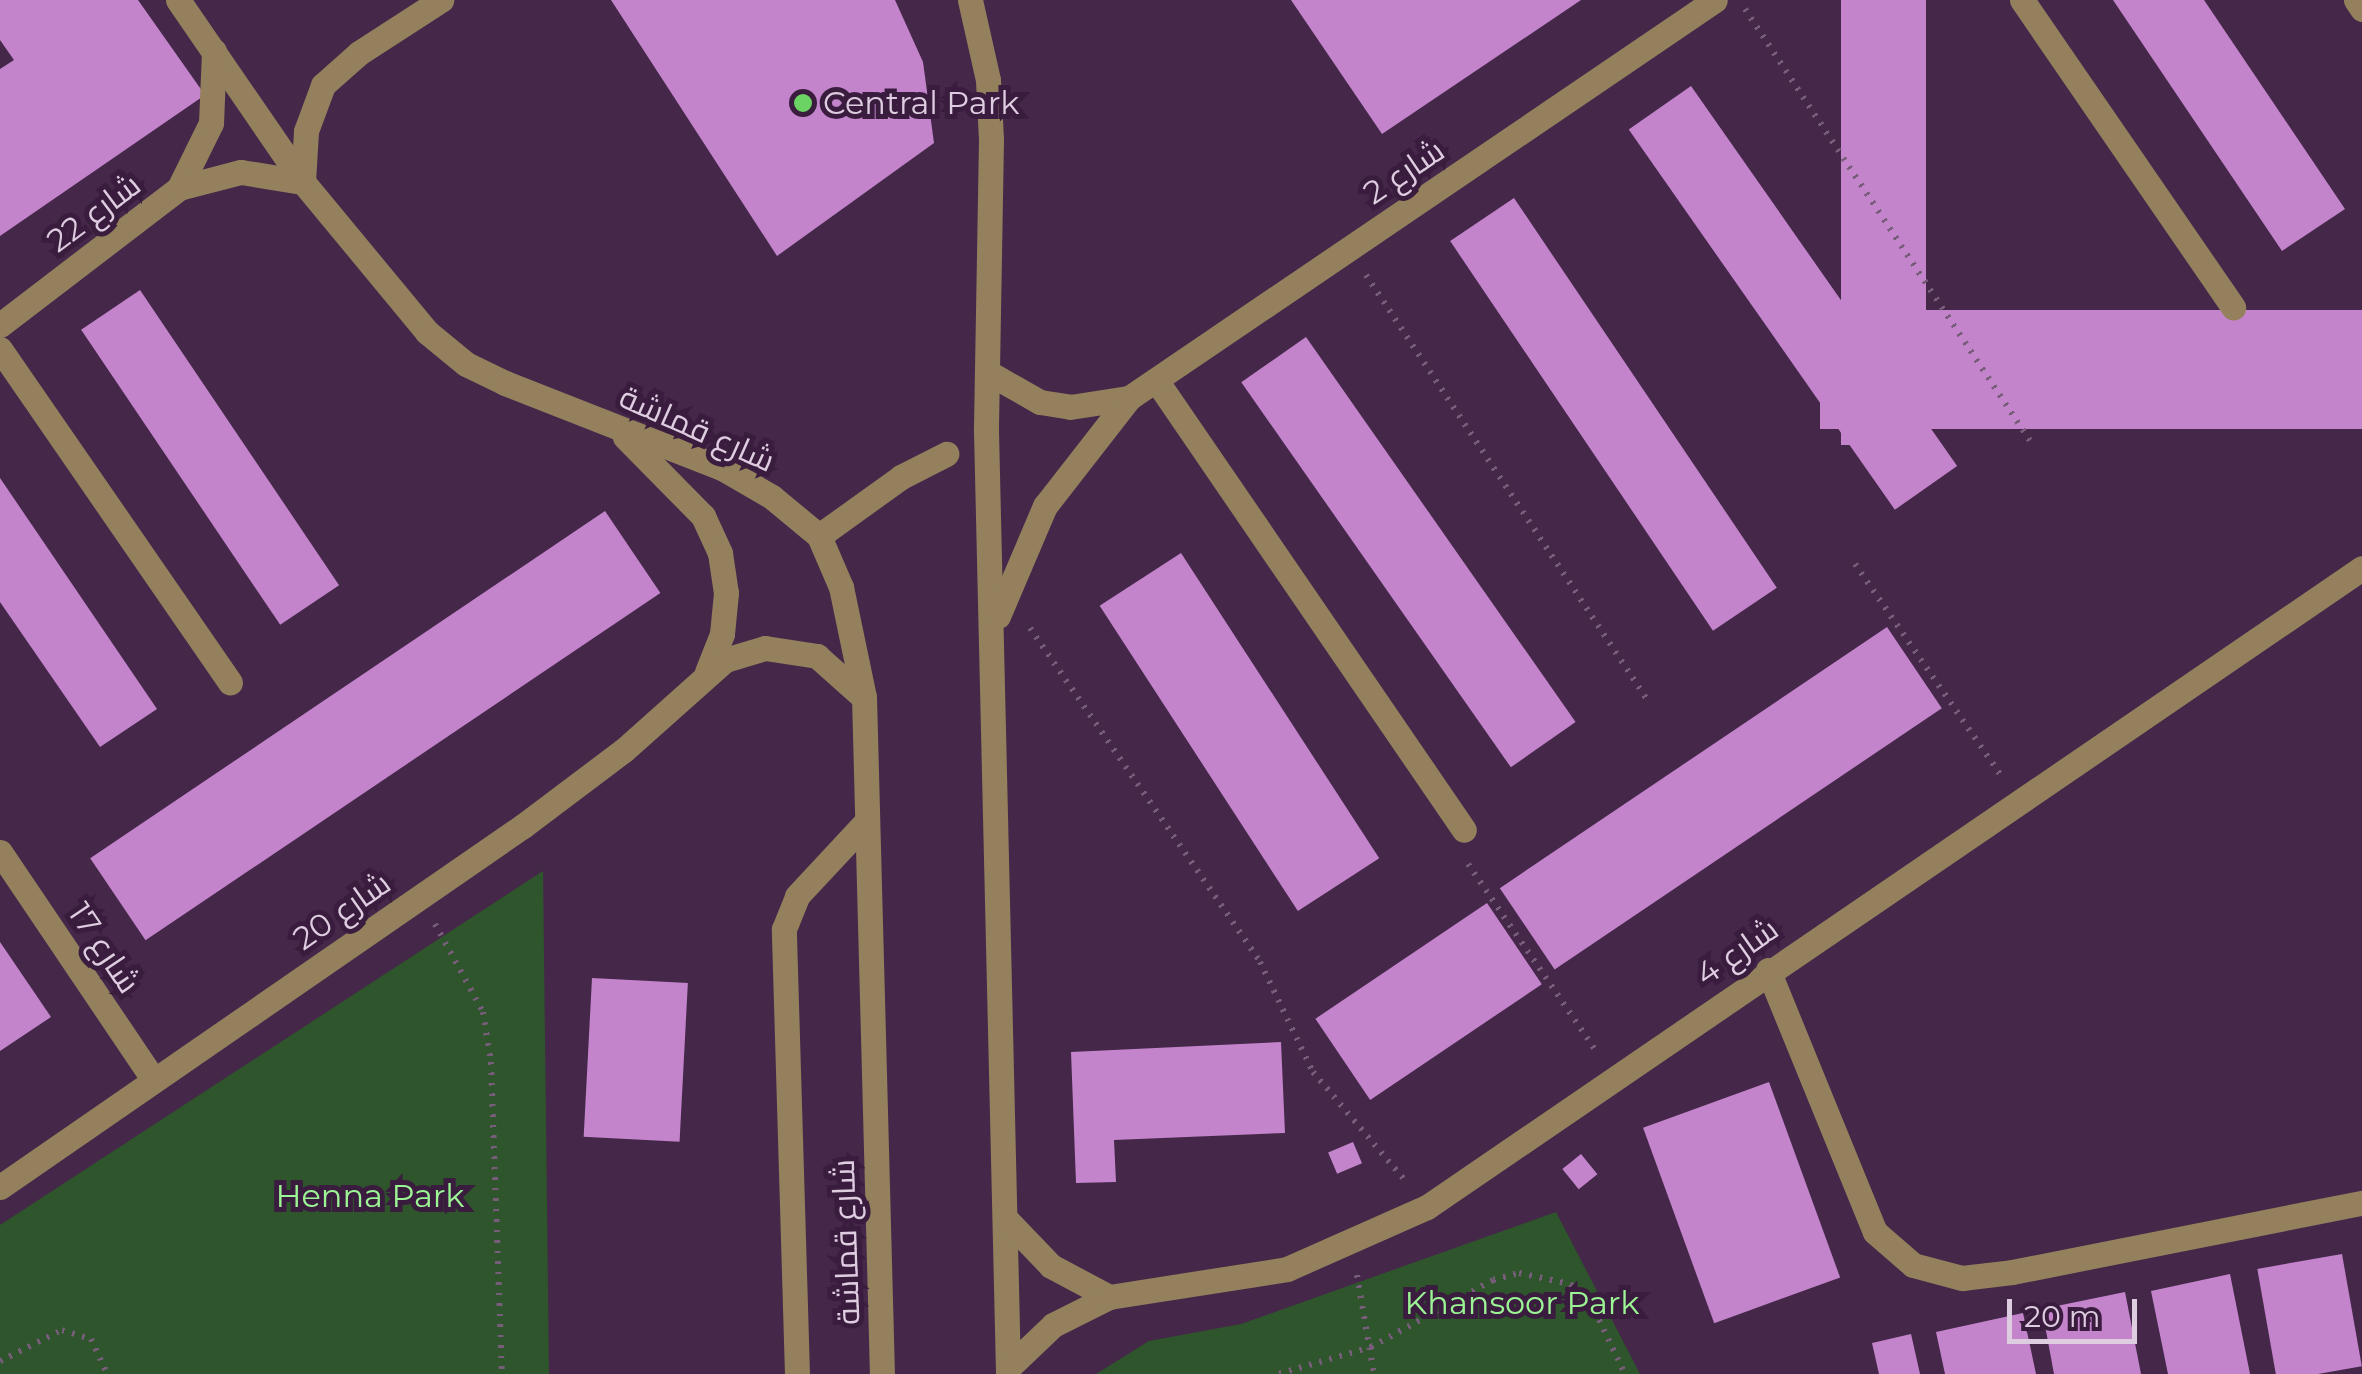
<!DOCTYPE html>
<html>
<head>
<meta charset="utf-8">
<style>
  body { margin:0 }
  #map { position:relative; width:2362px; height:1374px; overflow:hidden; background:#452849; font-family:Montserrat,Cairo,sans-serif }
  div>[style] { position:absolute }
  .green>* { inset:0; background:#2e552b }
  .building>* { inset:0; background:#c384cc; transform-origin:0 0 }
  .path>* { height:6px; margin-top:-3px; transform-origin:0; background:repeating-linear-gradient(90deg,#775d7a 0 2.5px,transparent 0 10.5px) }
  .minor>* { height:25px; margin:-12.5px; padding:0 12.5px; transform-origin:12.5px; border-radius:12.5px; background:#94805d }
  .dots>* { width:28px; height:28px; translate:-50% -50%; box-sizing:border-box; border:5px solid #3a1d3e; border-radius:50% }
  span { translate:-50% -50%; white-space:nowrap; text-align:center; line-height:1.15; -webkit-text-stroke:10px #3a1d3e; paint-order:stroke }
  .poi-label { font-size:32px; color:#decce0 }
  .left { translate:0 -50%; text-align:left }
  .street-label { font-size:32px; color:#decce0 }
  .park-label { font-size:32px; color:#9cf594 }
  .scale { position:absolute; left:2007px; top:1299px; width:130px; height:45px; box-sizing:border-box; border:5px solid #decce0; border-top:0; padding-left:12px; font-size:30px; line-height:35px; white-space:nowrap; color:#decce0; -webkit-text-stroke:8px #3a1d3e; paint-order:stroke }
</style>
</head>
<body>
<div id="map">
  <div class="green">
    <i style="clip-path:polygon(543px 871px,549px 1374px,0 1374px,0 1225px)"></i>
    <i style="clip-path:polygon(1556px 1212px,1640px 1374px,1096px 1374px,1149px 1341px,1241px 1324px)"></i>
  </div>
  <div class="building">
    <i style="clip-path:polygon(0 0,138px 0,205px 95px,0 236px,0 69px,14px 60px,0 40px)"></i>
    <i style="clip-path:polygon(611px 0,895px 0,923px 62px,934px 143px,777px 256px)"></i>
    <i style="clip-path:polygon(1291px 0,1581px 0,1382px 134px)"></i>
    <i style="left:1841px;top:0;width:85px;height:445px"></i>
    <i style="clip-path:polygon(2113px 0,2204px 0,2345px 209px,2282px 251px)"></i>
    <i style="left:1691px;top:86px;width:464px;height:76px;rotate:55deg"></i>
    <i style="left:1514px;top:198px;width:470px;height:77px;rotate:56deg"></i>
    <i style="left:140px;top:290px;width:356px;height:71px;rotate:56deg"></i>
    <i style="left:2362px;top:310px;width:119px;height:542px;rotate:90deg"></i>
    <i style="left:1306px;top:337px;width:470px;height:79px;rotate:55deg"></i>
    <i style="clip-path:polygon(0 478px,157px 709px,100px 747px,0 602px)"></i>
    <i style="left:605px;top:511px;width:99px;height:621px;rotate:56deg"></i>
    <i style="left:1181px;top:553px;width:364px;height:97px;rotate:57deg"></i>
    <i style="left:1887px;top:627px;width:98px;height:467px;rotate:56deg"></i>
    <i style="left:1487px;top:903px;width:98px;height:207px;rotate:56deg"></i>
    <i style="clip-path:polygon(0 942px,51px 1017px,0 1051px)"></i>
    <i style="left:592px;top:978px;width:96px;height:159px;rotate:3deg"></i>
    <i style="clip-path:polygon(1281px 1042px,1285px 1133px,1114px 1140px,1116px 1182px,1076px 1183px,1071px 1052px)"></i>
    <i style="left:1769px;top:1082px;width:208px;height:134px;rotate:70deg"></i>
    <i style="left:1353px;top:1142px;width:23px;height:27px;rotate:67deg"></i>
    <i style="left:1581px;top:1154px;width:26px;height:24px;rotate:51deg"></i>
    <i style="left:2342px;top:1254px;width:114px;height:86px;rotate:80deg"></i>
    <i style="clip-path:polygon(2230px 1274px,2250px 1374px,2168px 1374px,2151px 1291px)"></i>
    <i style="clip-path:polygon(2125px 1292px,2141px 1374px,2054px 1374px,2042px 1309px)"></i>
    <i style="clip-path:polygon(2023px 1313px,2036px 1374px,1945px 1374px,1936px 1332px)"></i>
    <i style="clip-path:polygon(1911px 1334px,1920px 1374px,1879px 1374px,1872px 1343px)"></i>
  </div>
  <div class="path">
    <i style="left:1745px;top:9px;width:521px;rotate:56.58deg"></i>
    <i style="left:1366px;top:275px;width:514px;rotate:56.5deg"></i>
    <i style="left:1855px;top:564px;width:259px;rotate:55.4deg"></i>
    <i style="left:1030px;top:628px;width:406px;rotate:55.4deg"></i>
    <i style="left:1260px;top:962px;width:122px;rotate:64.3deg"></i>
    <i style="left:1313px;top:1072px;width:145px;rotate:49.7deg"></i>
    <i style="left:1468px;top:864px;width:227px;rotate:55.6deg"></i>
    <i style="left:435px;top:924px;width:100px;rotate:61.4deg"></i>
    <i style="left:483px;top:1012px;width:51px;rotate:80.9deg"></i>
    <i style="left:491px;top:1062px;width:312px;rotate:88deg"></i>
    <i style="left:1357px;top:1275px;width:100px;rotate:80.3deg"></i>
    <i style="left:0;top:1361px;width:69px;rotate:-26.6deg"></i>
    <i style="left:62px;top:1330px;width:30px;rotate:17deg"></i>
    <i style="left:91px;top:1339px;width:38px;rotate:65deg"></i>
    <i style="left:1279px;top:1374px;width:96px;rotate:-16.4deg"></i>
    <i style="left:1371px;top:1347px;width:139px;rotate:-28.8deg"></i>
    <i style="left:1493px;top:1280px;width:27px;rotate:-15deg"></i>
    <i style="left:1519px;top:1273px;width:52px;rotate:12.2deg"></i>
    <i style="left:1570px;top:1284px;width:26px;rotate:40deg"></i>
    <i style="left:1590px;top:1301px;width:81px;rotate:64.4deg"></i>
  </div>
  <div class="minor">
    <i style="left:178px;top:0;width:221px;rotate:55.5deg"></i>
    <i style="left:303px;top:182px;width:195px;rotate:50.4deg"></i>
    <i style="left:427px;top:332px;width:50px;rotate:39.4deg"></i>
    <i style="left:466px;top:364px;width:43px;rotate:26deg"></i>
    <i style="left:505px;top:383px;width:233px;rotate:21.4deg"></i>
    <i style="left:722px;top:468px;width:58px;rotate:30.1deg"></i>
    <i style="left:772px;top:497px;width:61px;rotate:39.7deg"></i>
    <i style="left:819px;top:536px;width:56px;rotate:66.7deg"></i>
    <i style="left:841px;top:587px;width:112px;rotate:78.2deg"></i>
    <i style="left:864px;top:697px;width:677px;rotate:88.48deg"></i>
    <i style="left:970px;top:0;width:82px;rotate:77.3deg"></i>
    <i style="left:988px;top:80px;width:60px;rotate:87.1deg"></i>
    <i style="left:991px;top:140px;width:291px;rotate:91deg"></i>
    <i style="left:986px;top:431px;width:943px;rotate:88.66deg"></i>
    <i style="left:2022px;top:0;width:373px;rotate:55.5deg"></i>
    <i style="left:2356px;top:0;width:11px;rotate:56deg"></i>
    <i style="left:179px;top:188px;width:72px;rotate:-63.8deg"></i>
    <i style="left:211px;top:123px;width:72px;rotate:-87.6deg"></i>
    <i style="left:0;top:325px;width:225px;rotate:-37.4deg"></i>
    <i style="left:179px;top:188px;width:64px;rotate:-14.5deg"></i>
    <i style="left:241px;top:172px;width:63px;rotate:9.2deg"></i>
    <i style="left:303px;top:182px;width:51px;rotate:-86.6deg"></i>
    <i style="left:306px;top:131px;width:49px;rotate:-69.7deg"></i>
    <i style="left:323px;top:85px;width:48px;rotate:-41.6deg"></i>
    <i style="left:359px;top:53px;width:98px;rotate:-32.9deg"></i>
    <i style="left:0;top:349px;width:405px;rotate:55.4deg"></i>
    <i style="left:987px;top:372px;width:61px;rotate:29.5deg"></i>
    <i style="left:1040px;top:402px;width:30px;rotate:9deg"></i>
    <i style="left:1070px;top:407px;width:60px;rotate:-8.7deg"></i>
    <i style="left:1156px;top:380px;width:545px;rotate:55.61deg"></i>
    <i style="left:625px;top:437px;width:111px;rotate:45.4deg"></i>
    <i style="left:703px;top:516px;width:41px;rotate:65.3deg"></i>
    <i style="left:720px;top:553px;width:40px;rotate:81.5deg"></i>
    <i style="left:726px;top:593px;width:41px;rotate:95.6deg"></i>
    <i style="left:722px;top:634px;width:41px;rotate:111.5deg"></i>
    <i style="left:819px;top:536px;width:101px;rotate:-35.7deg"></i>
    <i style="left:901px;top:477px;width:51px;rotate:-27.1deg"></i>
    <i style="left:998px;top:616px;width:120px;rotate:-66.9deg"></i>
    <i style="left:1045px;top:506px;width:137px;rotate:-52.1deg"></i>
    <i style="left:1129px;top:398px;width:708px;rotate:-34.18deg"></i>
    <i style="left:0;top:852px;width:275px;rotate:56deg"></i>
    <i style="left:1768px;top:970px;width:283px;rotate:67.8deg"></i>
    <i style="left:1875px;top:1232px;width:50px;rotate:41deg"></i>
    <i style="left:1913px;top:1265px;width:51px;rotate:14.9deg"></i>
    <i style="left:1962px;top:1278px;width:50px;rotate:-6.8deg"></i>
    <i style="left:2012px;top:1272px;width:357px;rotate:-11.2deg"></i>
    <i style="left:0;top:1187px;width:635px;rotate:-34.62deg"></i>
    <i style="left:523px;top:826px;width:126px;rotate:-37deg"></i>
    <i style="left:624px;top:750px;width:135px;rotate:-41.7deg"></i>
    <i style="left:725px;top:660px;width:42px;rotate:-16.7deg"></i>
    <i style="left:765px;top:648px;width:53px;rotate:8.7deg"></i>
    <i style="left:817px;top:656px;width:62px;rotate:41.7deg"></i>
    <i style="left:1005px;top:1218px;width:66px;rotate:46.2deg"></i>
    <i style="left:1051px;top:1266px;width:66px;rotate:28.1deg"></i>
    <i style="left:1008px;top:1368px;width:62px;rotate:-43.7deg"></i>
    <i style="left:1053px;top:1325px;width:63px;rotate:-26.6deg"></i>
    <i style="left:1109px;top:1297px;width:180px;rotate:-8.9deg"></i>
    <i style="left:1287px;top:1269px;width:153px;rotate:-23.9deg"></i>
    <i style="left:1427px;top:1207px;width:1132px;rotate:-34.35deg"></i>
    <i style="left:797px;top:1374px;width:445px;rotate:-91.7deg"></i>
    <i style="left:784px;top:929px;width:35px;rotate:-68deg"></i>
    <i style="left:797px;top:896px;width:101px;rotate:-47deg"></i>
  </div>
  <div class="dots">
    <i style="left:803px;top:103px;background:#6bd363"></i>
  </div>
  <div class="poi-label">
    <span class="left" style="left:823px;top:103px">Central Park</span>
  </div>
  <div class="street-label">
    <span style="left:1404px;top:172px;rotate:-34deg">شارع 2</span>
    <span style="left:94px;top:213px;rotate:-37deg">شارع 22</span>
    <span style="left:697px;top:429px;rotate:24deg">شارع قماشة</span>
    <span style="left:342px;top:911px;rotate:-35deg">شارع 20</span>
    <span style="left:104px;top:948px;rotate:56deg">شارع 17</span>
    <span style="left:1737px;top:952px;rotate:-35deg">شارع 4</span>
    <span style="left:846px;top:1242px;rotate:-92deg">شارع قماشة</span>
  </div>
  <div class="park-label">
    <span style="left:370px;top:1196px">Henna Park</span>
    <span style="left:1522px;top:1303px">Khansoor Park</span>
  </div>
  <div class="scale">20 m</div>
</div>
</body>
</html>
